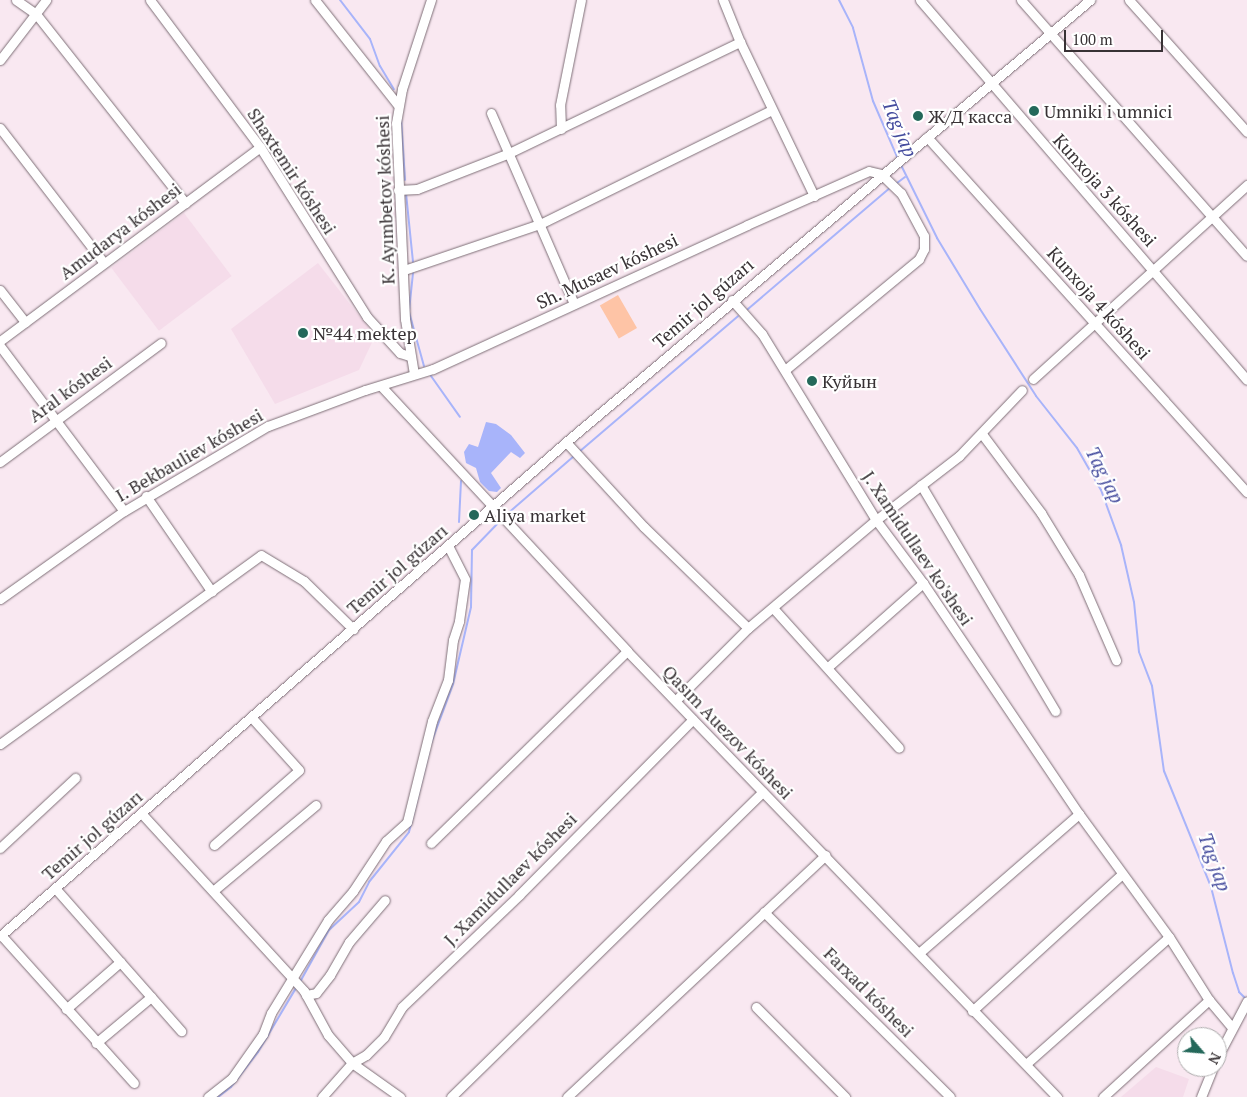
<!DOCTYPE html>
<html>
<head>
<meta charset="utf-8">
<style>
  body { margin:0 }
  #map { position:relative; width:1247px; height:1097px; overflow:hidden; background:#f9e8f1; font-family:"PT Serif",serif }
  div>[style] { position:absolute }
  .built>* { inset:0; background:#f5dcea; transform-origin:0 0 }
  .green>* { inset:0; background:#fec4a6; transform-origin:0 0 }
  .water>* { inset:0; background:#a8b4fa }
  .stream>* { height:2px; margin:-1px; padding:0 1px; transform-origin:1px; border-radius:1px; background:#a8b4fa }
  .roads { filter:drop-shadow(0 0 1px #7e6f77) drop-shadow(0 0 1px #7e6f77) }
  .minor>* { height:9px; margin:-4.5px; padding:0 4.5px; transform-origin:4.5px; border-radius:4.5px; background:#fff }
  .dots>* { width:14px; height:14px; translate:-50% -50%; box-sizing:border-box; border:2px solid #fff; border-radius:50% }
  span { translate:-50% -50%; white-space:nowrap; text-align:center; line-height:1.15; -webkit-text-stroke:4.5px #fff; paint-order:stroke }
  .poi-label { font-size:18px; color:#383235 }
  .left { translate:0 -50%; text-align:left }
  .street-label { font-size:18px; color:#383235 }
  .water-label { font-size:19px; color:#454c9e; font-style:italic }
  .north { position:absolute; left:1177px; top:1027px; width:50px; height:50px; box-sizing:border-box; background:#fff; border:1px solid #afadae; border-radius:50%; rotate:117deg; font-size:14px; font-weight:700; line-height:20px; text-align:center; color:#383235 }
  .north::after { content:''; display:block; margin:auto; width:18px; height:22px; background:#24685a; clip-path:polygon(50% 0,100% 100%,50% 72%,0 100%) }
  .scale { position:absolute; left:1064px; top:30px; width:99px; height:22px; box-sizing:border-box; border:2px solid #383235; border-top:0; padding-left:6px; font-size:15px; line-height:18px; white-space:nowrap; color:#383235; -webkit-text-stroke:4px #fff; paint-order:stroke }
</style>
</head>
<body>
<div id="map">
  <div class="built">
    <i style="left:184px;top:213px;width:79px;height:91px;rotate:53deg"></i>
    <i style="clip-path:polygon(318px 263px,375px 336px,359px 370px,275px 404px,231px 329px)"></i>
    <i style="clip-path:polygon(1156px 1067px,1189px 1079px,1183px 1097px,1121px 1097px)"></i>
  </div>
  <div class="green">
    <i style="left:618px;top:295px;width:38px;height:21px;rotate:60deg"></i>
  </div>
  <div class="water">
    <i style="clip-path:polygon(486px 422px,496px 424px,511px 435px,525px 453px,520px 458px,511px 452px,491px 473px,501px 488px,497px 492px,489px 491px,480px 482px,476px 468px,466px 463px,464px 452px,469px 444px,478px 447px)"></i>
  </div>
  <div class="stream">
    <i style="left:340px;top:0;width:49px;rotate:52.4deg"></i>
    <i style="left:370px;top:39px;width:29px;rotate:70deg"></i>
    <i style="left:380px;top:66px;width:27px;rotate:59deg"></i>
    <i style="left:839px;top:0;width:31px;rotate:63deg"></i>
    <i style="left:853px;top:28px;width:76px;rotate:74.7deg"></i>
    <i style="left:873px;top:101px;width:63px;rotate:66.7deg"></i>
    <i style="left:401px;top:118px;width:62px;rotate:86.3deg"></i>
    <i style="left:900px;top:163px;width:84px;rotate:63.7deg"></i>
    <i style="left:937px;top:238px;width:83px;rotate:58.8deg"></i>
    <i style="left:980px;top:309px;width:103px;rotate:57.2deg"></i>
    <i style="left:1036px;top:396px;width:66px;rotate:51.7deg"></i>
    <i style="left:1077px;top:448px;width:48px;rotate:60.3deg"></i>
    <i style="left:1101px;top:490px;width:59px;rotate:70deg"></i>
    <i style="left:1121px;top:545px;width:58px;rotate:77.2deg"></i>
    <i style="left:1134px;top:602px;width:50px;rotate:84.3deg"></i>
    <i style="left:1139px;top:652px;width:36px;rotate:69deg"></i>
    <i style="left:1152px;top:686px;width:86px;rotate:82deg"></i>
    <i style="left:1164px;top:771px;width:125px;rotate:67.9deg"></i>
    <i style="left:1211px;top:887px;width:89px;rotate:75.7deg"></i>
    <i style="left:1233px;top:973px;width:20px;rotate:72deg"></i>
    <i style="left:1239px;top:992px;width:10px;rotate:45deg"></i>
    <i style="left:897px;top:183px;width:10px;rotate:-37deg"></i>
    <i style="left:406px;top:193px;width:69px;rotate:84.2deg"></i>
    <i style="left:413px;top:273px;width:39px;rotate:96deg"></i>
    <i style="left:409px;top:312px;width:56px;rotate:74.5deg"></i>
    <i style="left:748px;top:309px;width:188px;rotate:-40.5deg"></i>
    <i style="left:431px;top:376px;width:50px;rotate:54.7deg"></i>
    <i style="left:579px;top:452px;width:209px;rotate:-40.5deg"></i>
    <i style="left:506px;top:515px;width:90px;rotate:-40.9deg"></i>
    <i style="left:459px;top:522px;width:41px;rotate:-87.2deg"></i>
    <i style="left:430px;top:746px;width:66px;rotate:-69.6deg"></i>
    <i style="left:453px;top:684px;width:79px;rotate:-76.8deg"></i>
    <i style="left:471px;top:607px;width:57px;rotate:-89deg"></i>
    <i style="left:472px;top:550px;width:39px;rotate:-46deg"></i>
    <i style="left:300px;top:982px;width:60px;rotate:-60.9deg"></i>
    <i style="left:329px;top:930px;width:41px;rotate:-43deg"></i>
    <i style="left:359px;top:902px;width:22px;rotate:-63deg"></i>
    <i style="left:369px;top:882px;width:64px;rotate:-51.3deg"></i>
    <i style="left:409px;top:832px;width:83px;rotate:-76.1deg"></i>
    <i style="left:218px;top:1097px;width:16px;rotate:-38deg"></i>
    <i style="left:231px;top:1087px;width:44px;rotate:-52.4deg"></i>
    <i style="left:258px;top:1052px;width:74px;rotate:-59.3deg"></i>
  </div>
  <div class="roads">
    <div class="minor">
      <i style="left:16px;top:0;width:24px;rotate:35deg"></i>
      <i style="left:36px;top:14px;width:241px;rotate:51.7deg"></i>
      <i style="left:150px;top:0;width:184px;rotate:53.2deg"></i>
      <i style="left:260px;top:147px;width:201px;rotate:57.8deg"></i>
      <i style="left:367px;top:317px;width:49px;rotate:47.5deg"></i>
      <i style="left:400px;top:353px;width:9px;rotate:18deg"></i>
      <i style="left:315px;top:0;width:134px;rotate:51.7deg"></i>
      <i style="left:723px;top:0;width:45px;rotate:68deg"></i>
      <i style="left:740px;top:42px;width:171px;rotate:64.3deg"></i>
      <i style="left:920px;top:0;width:501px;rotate:49.29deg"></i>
      <i style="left:1021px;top:0;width:341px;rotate:48.6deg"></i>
      <i style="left:1129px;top:0;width:177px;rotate:48.2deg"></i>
      <i style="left:0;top:60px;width:76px;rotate:-52.5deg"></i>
      <i style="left:491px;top:113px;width:208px;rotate:66.5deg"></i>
      <i style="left:0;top:128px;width:170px;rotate:52.4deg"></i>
      <i style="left:561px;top:129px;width:24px;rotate:-92deg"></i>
      <i style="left:560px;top:105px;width:107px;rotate:-78.7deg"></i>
      <i style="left:927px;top:137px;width:478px;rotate:48deg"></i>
      <i style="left:398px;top:190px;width:19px;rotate:-3deg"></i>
      <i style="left:417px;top:189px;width:97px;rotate:-21.3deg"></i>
      <i style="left:507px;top:154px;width:259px;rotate:-25.7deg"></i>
      <i style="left:404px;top:270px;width:144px;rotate:-18.7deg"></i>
      <i style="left:540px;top:224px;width:258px;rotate:-26.2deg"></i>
      <i style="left:0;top:290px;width:41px;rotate:52deg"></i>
      <i style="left:732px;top:300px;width:45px;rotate:48.6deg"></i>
      <i style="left:762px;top:334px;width:218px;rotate:58.5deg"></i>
      <i style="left:876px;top:520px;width:79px;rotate:53.3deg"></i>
      <i style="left:923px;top:583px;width:279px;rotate:56deg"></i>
      <i style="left:1079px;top:814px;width:152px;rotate:53.8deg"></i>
      <i style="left:1169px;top:937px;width:75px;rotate:57.6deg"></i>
      <i style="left:1209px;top:1000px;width:35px;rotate:50deg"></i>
      <i style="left:0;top:341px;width:324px;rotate:-36.7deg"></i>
      <i style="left:0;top:346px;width:206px;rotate:53.1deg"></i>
      <i style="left:414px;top:374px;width:56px;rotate:-99.3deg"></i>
      <i style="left:405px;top:319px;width:196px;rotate:-92.6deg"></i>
      <i style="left:396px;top:123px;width:35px;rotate:-80deg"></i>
      <i style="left:402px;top:89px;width:94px;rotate:-72deg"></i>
      <i style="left:1033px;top:379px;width:289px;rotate:-42.2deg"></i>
      <i style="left:381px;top:386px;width:362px;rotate:47.1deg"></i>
      <i style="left:627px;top:651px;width:620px;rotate:46.05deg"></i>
      <i style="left:982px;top:434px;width:99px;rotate:53.2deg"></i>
      <i style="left:1041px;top:513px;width:73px;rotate:58.5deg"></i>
      <i style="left:1079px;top:575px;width:93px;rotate:66.5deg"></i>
      <i style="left:566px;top:442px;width:115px;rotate:47.5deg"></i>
      <i style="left:644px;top:527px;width:145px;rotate:44.2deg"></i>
      <i style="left:0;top:462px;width:200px;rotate:-36.5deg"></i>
      <i style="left:921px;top:485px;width:263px;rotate:59.3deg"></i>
      <i style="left:146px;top:496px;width:116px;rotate:55.5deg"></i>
      <i style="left:0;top:599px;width:152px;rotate:-35.4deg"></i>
      <i style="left:124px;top:511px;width:167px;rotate:-30.6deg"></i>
      <i style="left:268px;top:426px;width:103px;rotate:-20.4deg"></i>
      <i style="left:365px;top:390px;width:71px;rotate:-17.2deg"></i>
      <i style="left:433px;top:369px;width:345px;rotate:-24.6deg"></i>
      <i style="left:747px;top:225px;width:133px;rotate:-23.9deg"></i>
      <i style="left:869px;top:171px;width:12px;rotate:14deg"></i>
      <i style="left:881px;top:174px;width:28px;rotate:44deg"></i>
      <i style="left:901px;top:193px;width:49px;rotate:61.9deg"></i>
      <i style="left:924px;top:236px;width:13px;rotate:90deg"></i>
      <i style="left:924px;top:249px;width:11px;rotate:117deg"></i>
      <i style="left:919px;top:259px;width:174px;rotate:140.4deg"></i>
      <i style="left:773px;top:608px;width:188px;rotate:48deg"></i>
      <i style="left:828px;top:667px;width:127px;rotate:-41.5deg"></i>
      <i style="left:676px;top:700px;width:102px;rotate:-45deg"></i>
      <i style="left:748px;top:628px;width:167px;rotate:-40.2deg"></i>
      <i style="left:876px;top:520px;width:105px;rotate:-37.6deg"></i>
      <i style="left:959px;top:456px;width:91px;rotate:-46.3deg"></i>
      <i style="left:0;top:744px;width:322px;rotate:-35.9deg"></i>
      <i style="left:261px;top:555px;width:50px;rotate:31.2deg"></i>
      <i style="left:304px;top:581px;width:69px;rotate:44.4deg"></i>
      <i style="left:142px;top:814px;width:240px;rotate:47.5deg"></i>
      <i style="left:304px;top:991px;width:50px;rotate:61.4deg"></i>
      <i style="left:328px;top:1035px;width:37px;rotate:49deg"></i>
      <i style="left:352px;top:1063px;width:59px;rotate:35.3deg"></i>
      <i style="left:431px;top:843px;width:274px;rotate:-44.4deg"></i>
      <i style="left:214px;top:845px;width:113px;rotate:-41.4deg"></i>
      <i style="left:299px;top:770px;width:70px;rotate:-132.1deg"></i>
      <i style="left:0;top:848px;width:103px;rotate:-43deg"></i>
      <i style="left:55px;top:888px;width:191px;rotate:48.6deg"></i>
      <i style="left:213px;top:891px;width:134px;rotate:-39.9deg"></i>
      <i style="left:764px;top:912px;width:262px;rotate:44.8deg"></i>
      <i style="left:1px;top:935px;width:199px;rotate:48.1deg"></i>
      <i style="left:0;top:936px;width:751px;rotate:-41.11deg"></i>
      <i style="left:566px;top:442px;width:686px;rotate:-40.15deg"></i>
      <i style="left:919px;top:953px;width:212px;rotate:-41deg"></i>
      <i style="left:306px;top:995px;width:10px;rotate:-11deg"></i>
      <i style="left:316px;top:993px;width:23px;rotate:-52deg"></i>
      <i style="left:330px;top:975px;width:38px;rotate:-60deg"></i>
      <i style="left:349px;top:942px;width:55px;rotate:-49.4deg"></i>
      <i style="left:756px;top:1007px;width:127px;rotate:45.3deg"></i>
      <i style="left:66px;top:1009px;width:72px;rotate:-41deg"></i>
      <i style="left:972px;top:1011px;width:203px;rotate:-42.4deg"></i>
      <i style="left:96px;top:1043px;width:72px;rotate:-39.9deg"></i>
      <i style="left:1217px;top:1058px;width:64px;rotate:-62.2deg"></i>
      <i style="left:1026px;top:1064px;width:191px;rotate:-41.6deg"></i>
      <i style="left:208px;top:1097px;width:31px;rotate:-38deg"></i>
      <i style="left:232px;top:1078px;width:54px;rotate:-54.8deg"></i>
      <i style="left:263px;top:1034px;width:22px;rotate:-69deg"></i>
      <i style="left:271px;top:1013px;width:109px;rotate:-58.5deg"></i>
      <i style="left:328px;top:920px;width:38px;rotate:-49deg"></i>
      <i style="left:353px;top:891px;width:60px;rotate:-56.6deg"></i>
      <i style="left:386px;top:841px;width:28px;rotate:-42deg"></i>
      <i style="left:407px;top:822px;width:104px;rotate:-76.1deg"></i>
      <i style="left:432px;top:721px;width:44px;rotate:-68.7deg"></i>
      <i style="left:448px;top:680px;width:40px;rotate:-82.9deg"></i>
      <i style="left:453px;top:640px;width:20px;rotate:-72deg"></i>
      <i style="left:459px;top:621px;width:42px;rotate:-81.9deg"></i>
      <i style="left:465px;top:579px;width:38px;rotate:-117deg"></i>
      <i style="left:322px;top:1097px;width:45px;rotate:-48.6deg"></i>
      <i style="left:352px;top:1063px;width:16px;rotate:-30deg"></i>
      <i style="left:366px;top:1055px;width:25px;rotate:-45deg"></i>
      <i style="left:384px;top:1037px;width:35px;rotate:-59deg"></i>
      <i style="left:402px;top:1007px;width:162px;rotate:-43.7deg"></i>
      <i style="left:519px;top:895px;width:247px;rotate:-45.3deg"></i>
      <i style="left:451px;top:1097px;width:436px;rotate:-44.4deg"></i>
      <i style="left:567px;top:1097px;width:354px;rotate:-43.1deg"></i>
      <i style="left:1103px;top:1097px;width:144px;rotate:-42.5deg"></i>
      <i style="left:1201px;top:1097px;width:32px;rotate:-68deg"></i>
    </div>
  </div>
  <div class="dots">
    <i style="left:1034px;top:111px;background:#24685a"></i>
    <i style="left:918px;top:116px;background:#24685a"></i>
    <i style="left:303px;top:333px;background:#24685a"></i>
    <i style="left:812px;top:381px;background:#24685a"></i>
    <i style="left:474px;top:515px;background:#24685a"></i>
  </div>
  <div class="poi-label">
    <span class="left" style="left:1044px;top:111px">Umniki i umnici</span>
    <span class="left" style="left:928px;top:116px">Ж/Д касса</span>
    <span class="left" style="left:313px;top:333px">№44 mektep</span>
    <span class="left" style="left:822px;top:381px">Куйын</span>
    <span class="left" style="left:484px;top:515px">Aliya market</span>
  </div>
  <div class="street-label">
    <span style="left:292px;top:171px;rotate:57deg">Shaxtemir kóshesi</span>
    <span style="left:1105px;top:190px;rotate:48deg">Kunxoja 3 kóshesi</span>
    <span style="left:385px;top:200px;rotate:-92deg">K. Ayımbetov kóshesi</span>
    <span style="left:120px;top:231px;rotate:-37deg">Amudarya kóshesi</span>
    <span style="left:607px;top:271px;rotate:-25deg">Sh. Musaev kóshesi</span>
    <span style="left:703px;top:303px;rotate:-41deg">Temir jol gúzarı</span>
    <span style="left:1099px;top:303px;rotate:48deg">Kunxoja 4 kóshesi</span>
    <span style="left:70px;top:389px;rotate:-36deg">Aral kóshesi</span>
    <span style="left:189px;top:455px;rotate:-30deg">I. Bekbauliev kóshesi</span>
    <span style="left:918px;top:548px;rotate:56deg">J. Xamidullaev ko'shesi</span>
    <span style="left:397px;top:569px;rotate:-41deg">Temir jol gúzarı</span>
    <span style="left:728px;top:732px;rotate:46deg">Qasım Auezov kóshesi</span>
    <span style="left:92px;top:835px;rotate:-41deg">Temir jol gúzarı</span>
    <span style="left:510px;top:879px;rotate:-45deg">J. Xamidullaev kóshesi</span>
    <span style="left:869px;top:992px;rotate:45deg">Farxad kóshesi</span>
  </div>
  <div class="water-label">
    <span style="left:900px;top:128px;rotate:67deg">Tag jap</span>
    <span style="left:1105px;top:475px;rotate:63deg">Tag jap</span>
    <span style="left:1215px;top:862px;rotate:70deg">Tag jap</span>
  </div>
  <div class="north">N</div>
  <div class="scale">100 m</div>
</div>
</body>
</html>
